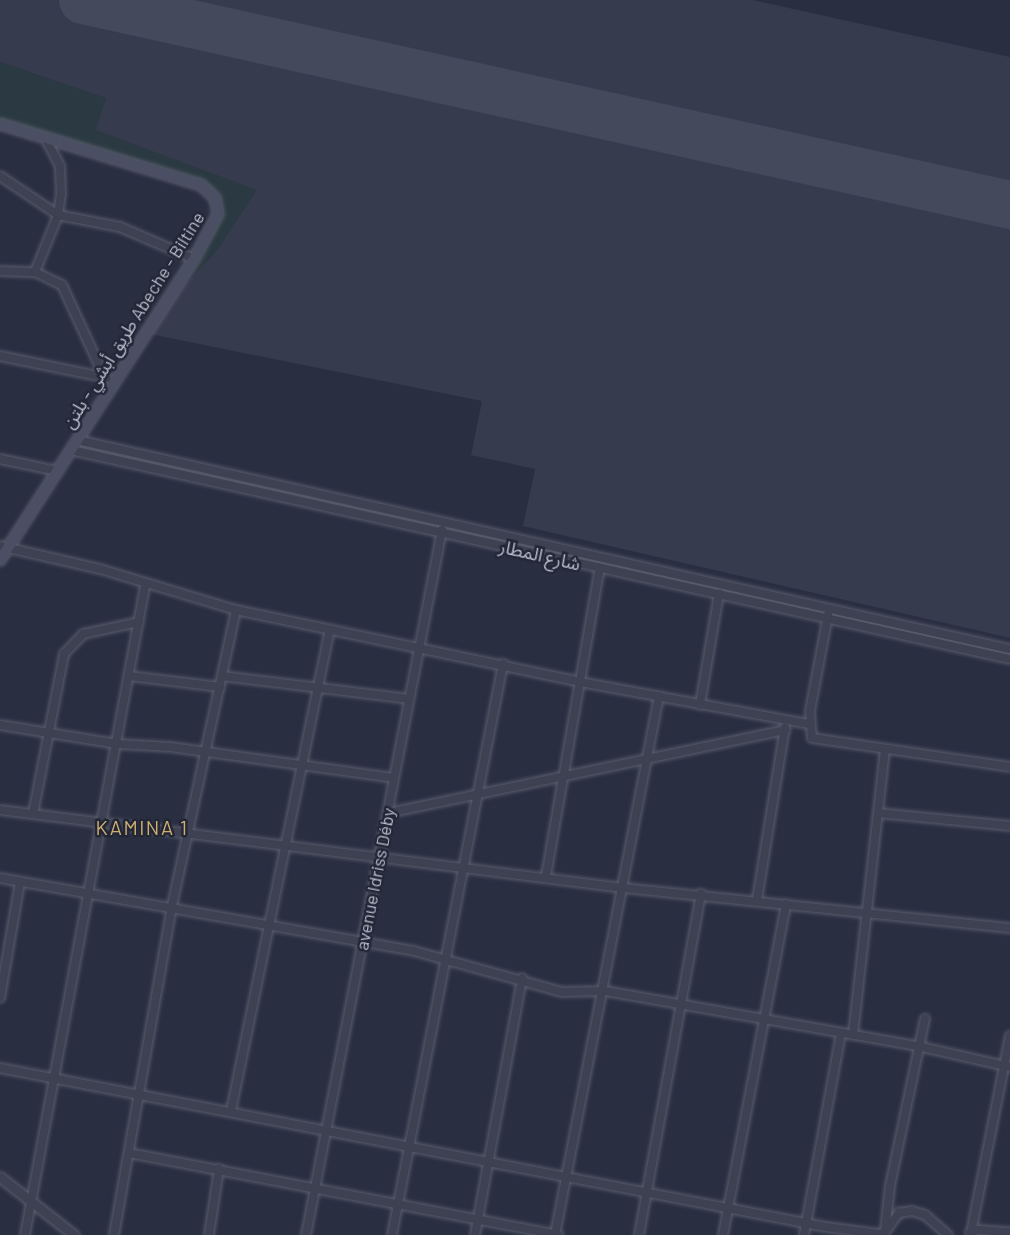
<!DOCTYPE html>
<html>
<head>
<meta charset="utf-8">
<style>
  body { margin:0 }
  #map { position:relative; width:1010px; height:1235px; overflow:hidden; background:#292e41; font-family:Barlow,"Noto Sans Arabic",sans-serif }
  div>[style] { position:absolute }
  .airport>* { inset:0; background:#373b4e }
  .green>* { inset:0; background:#2b3a42 }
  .runway>* { height:48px; margin:-24px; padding:0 24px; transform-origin:24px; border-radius:24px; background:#44495c }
  .roads { filter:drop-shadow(0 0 2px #585c6c) drop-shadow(0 0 2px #585c6c) }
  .minor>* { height:8px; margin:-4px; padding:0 4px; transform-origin:4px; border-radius:4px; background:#3d4151 }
  .tertiary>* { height:9px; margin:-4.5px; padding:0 4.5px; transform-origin:4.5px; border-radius:4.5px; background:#3d4151 }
  .secondary>* { height:10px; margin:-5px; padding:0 5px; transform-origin:5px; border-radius:5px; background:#4b4f64 }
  span { translate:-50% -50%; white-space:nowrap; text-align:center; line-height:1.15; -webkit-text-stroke:5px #222637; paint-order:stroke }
  .street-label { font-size:18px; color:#babdcb }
  .neighbourhood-label { font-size:20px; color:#cfb071; letter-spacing:1.5px }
</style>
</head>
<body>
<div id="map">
  <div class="airport">
    <i style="clip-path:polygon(0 0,753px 0,1010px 57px,1010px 638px,523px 526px,535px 469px,471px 455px,482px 401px,140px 332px,218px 249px,256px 190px,95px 130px,105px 98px,0 62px)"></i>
  </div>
  <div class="green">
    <i style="clip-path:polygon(0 62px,106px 98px,96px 130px,257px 190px,218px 249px,140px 332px,215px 217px,217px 202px,198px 184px,0 119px)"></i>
  </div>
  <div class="runway">
    <i style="left:83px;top:0;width:949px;rotate:12.47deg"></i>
  </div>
  <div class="roads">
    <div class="minor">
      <i style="left:0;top:176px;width:70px;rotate:33.9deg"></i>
      <i style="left:58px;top:215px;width:63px;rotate:11deg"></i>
      <i style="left:120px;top:227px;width:81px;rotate:23.4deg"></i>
      <i style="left:0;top:271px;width:35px;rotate:2deg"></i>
      <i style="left:35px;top:272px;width:30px;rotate:26deg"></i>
      <i style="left:62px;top:285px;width:102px;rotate:65.2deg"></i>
      <i style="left:35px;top:272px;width:61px;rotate:-68deg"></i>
      <i style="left:58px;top:215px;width:21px;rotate:-82deg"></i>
      <i style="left:61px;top:194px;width:28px;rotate:-92deg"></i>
      <i style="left:60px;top:166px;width:32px;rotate:-118deg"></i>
      <i style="left:0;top:356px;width:109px;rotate:11.6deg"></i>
      <i style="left:77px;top:440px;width:956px;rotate:12.63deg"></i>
      <i style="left:71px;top:450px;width:962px;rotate:12.55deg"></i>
      <i style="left:0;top:459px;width:58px;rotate:11.9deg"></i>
      <i style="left:0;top:546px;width:103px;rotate:13deg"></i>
      <i style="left:100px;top:569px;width:142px;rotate:16.8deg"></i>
      <i style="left:236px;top:610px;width:351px;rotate:11.8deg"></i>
      <i style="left:580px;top:682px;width:232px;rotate:10.4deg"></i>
      <i style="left:828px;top:615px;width:98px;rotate:100.6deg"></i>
      <i style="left:810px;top:711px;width:27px;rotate:86deg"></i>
      <i style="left:812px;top:738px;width:200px;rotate:8.3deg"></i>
      <i style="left:129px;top:676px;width:92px;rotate:6.9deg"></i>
      <i style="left:222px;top:676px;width:187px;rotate:7deg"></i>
      <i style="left:700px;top:705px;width:113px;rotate:-80.3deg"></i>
      <i style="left:0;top:725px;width:119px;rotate:9.2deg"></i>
      <i style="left:117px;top:744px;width:54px;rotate:3.2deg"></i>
      <i style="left:171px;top:747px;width:224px;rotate:7.9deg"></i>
      <i style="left:0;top:810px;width:628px;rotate:7.14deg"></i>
      <i style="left:623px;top:888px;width:389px;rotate:5.9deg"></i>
      <i style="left:388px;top:813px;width:406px;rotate:-11.8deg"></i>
      <i style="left:878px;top:813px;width:133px;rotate:5.6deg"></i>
      <i style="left:33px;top:814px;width:163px;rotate:-79deg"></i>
      <i style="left:64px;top:654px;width:28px;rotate:-46deg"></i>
      <i style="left:83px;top:634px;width:57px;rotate:-12.1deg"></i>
      <i style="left:546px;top:876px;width:313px;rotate:-80.1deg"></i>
      <i style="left:0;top:878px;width:420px;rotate:10deg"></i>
      <i style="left:414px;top:951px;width:154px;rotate:15.5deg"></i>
      <i style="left:562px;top:992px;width:43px;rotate:-1.3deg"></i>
      <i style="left:605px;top:991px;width:322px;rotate:10deg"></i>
      <i style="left:922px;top:1047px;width:90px;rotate:12.8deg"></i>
      <i style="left:757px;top:900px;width:175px;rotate:-80.8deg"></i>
      <i style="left:0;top:998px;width:118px;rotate:-80.2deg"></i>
      <i style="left:853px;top:1035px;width:286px;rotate:-83.6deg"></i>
      <i style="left:0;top:1068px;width:841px;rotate:10.9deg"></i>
      <i style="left:826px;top:1227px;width:53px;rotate:7.5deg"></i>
      <i style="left:879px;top:1234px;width:6px;rotate:-18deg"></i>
      <i style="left:885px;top:1232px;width:24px;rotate:-54deg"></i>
      <i style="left:899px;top:1213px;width:13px;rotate:-9deg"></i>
      <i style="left:912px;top:1211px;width:14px;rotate:17deg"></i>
      <i style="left:925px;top:1215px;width:30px;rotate:41deg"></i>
      <i style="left:231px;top:1111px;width:491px;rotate:-78.4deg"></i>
      <i style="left:129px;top:1153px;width:437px;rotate:10.8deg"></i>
      <i style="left:885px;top:1231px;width:45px;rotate:-83.7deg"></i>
      <i style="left:890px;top:1186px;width:171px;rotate:-78.2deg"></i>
      <i style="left:970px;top:1233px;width:9px;rotate:-21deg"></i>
      <i style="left:978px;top:1230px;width:32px;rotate:4deg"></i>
      <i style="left:971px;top:1233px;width:201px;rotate:-78.8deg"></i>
      <i style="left:25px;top:1235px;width:660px;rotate:-79.52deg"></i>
      <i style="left:114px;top:1235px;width:334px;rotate:-80deg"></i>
      <i style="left:172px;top:906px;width:303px;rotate:-77.8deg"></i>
      <i style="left:209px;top:1235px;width:67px;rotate:-81.4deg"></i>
      <i style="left:306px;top:1235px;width:718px;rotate:-79.08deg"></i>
      <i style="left:392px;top:1235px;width:582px;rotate:-79deg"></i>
      <i style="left:475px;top:1235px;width:261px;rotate:-79.6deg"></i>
      <i style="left:555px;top:1235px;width:549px;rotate:-79.08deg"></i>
      <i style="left:639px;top:1235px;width:347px;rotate:-79.7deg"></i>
      <i style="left:723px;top:1235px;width:337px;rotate:-79.2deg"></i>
      <i style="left:804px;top:1235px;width:205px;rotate:-79.6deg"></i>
    </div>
    <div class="tertiary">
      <i style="left:0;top:1177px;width:94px;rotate:38.1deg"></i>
    </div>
    <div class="secondary">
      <i style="left:0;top:124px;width:210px;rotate:16.9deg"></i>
      <i style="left:201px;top:185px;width:19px;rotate:43deg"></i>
      <i style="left:215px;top:198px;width:16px;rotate:79deg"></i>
      <i style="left:218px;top:214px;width:51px;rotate:118.1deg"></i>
      <i style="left:194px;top:259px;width:358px;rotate:122.8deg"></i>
    </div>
  </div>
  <div class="street-label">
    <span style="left:133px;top:320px;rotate:-58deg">طريق أبشي - بلتن Abeche - Biltine</span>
    <span style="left:540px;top:555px;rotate:13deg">شارع المطار</span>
    <span style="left:375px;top:879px;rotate:-79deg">avenue Idriss Déby</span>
  </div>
  <div class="neighbourhood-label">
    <span style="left:142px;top:827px">KAMINA 1</span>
  </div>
</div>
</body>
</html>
